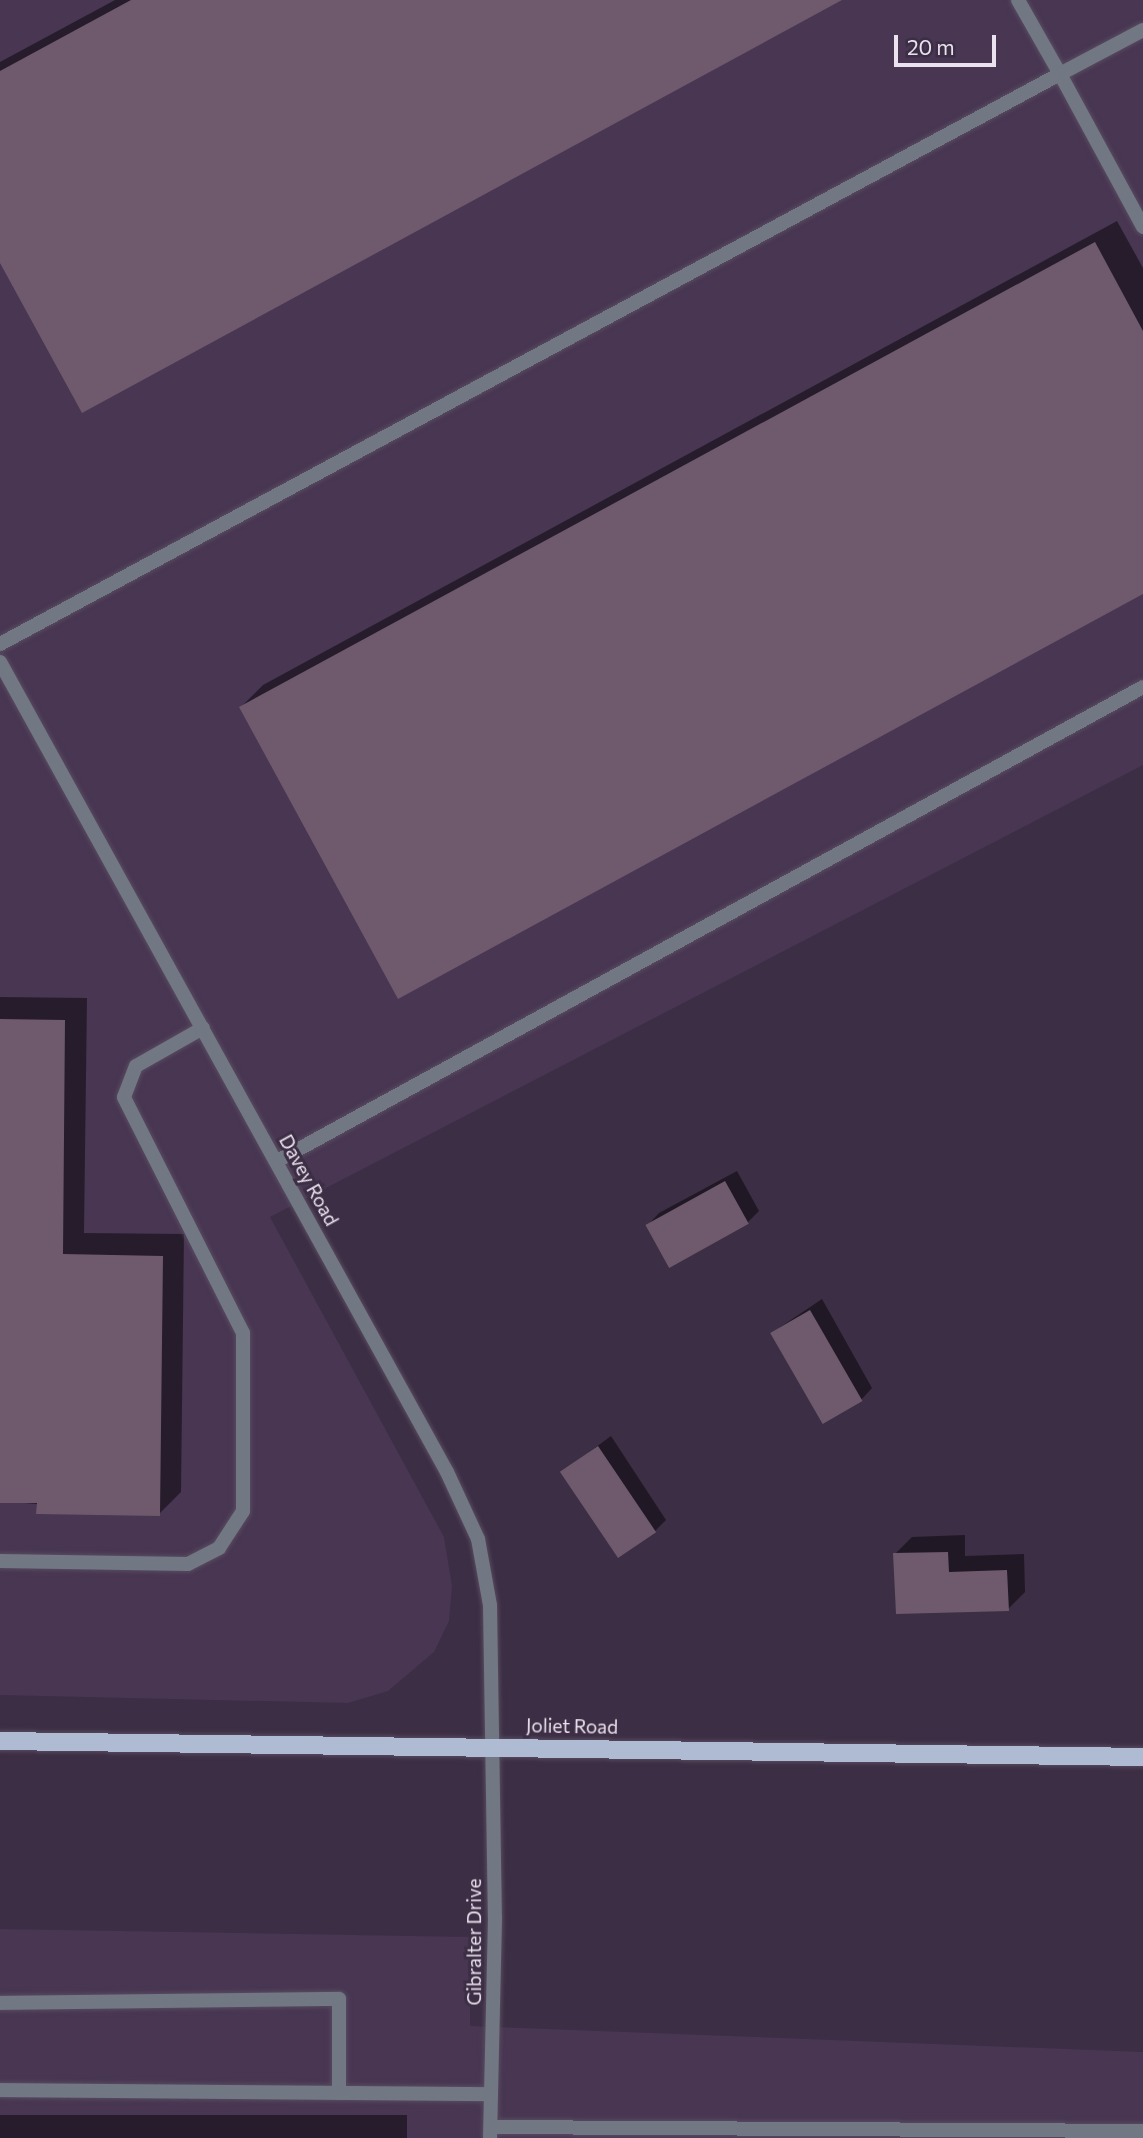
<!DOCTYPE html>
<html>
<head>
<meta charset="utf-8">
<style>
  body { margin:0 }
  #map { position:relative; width:1143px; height:2138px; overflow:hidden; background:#3c2e44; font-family:Commissioner,sans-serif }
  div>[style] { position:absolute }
  .built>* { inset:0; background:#483652 }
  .shadow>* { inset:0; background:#0007; transform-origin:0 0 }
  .building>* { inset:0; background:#6f596d; transform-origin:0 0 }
  .roads { filter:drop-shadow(0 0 2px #584b60) drop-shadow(0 0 2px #584b60) }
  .lane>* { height:14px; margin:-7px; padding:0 7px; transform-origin:7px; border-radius:7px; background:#727883 }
  .street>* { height:14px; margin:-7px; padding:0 7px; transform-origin:7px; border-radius:7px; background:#727883 }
  .primary>* { height:18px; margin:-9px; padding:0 9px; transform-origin:9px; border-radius:9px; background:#aebbd2 }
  span { translate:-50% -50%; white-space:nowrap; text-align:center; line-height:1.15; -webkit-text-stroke:6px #3c2e44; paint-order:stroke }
  .street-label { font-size:19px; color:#ebe2f0 }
  .scale { position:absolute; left:894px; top:35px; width:102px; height:32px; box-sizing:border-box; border:4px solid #ebe2f0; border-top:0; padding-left:9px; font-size:21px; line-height:24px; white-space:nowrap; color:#ebe2f0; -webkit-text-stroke:5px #3c2e44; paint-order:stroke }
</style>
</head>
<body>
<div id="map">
  <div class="built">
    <i style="clip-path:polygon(0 0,1143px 0,1143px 765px,270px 1217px,444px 1537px,452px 1586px,449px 1621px,434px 1652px,388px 1691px,348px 1703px,0 1695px)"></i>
    <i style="clip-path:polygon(0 1929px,470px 1937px,470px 2026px,1143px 2052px,1143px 2138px,0 2138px)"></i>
  </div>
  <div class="shadow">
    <i style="clip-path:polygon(115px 0,839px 0,0 260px,0 62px)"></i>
    <i style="clip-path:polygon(1117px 221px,1143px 268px,1143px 592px,241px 707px,263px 685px)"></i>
    <i style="clip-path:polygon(0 997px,87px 998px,84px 1233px,184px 1234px,181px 1492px,159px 1514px,0 1501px)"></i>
    <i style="clip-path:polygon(737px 1171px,759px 1211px,748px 1222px,648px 1225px,659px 1213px)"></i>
    <i style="clip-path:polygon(822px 1299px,872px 1388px,861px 1400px,773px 1332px)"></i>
    <i style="clip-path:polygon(611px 1436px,666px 1520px,655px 1531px,562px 1472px)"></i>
    <i style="clip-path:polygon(965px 1535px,965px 1556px,1024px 1554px,1025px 1592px,1008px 1609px,895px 1554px,912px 1537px)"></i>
    <i style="left:0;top:2115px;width:407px;height:23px"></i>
  </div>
  <div class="building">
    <i style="clip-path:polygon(131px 0,842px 0,82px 413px,0 263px,0 71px)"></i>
    <i style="clip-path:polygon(1095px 242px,1143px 331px,1143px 594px,398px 999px,239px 707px)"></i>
    <i style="clip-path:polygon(0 1019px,65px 1020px,63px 1254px,163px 1256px,160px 1516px,36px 1514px,37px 1503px,0 1503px)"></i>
    <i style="left:725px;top:1181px;width:49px;height:91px;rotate:61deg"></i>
    <i style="left:810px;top:1310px;width:105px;height:46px;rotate:60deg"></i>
    <i style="left:598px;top:1446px;width:104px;height:46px;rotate:56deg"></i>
    <i style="clip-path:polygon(948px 1552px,949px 1572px,1007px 1570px,1009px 1611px,896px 1614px,893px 1553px)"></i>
  </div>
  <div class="roads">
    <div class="lane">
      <i style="left:1143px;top:30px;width:94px;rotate:152.1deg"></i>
      <i style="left:1060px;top:74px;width:174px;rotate:61.5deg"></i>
      <i style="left:0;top:644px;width:1204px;rotate:-28.27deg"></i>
      <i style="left:1060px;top:74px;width:85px;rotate:-119.6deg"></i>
      <i style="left:277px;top:1161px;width:987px;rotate:-28.69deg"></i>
      <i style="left:0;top:1561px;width:188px;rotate:0.9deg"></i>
      <i style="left:188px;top:1564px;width:35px;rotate:-27deg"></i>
      <i style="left:219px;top:1548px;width:44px;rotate:-57deg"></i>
      <i style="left:243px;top:1511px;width:178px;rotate:-90deg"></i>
      <i style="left:243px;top:1333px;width:264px;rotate:-116.8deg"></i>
      <i style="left:124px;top:1097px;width:33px;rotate:-69deg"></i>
      <i style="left:136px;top:1066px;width:77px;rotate:-29.6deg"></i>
      <i style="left:0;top:2003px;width:339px;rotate:-0.7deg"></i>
      <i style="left:339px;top:1999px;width:94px;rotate:90deg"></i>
      <i style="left:0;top:2090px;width:491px;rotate:0.5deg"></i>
      <i style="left:491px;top:2127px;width:652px;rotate:0.35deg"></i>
    </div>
    <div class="street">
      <i style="left:0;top:662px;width:925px;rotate:61.11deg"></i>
      <i style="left:447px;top:1472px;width:74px;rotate:65.2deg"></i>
      <i style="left:478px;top:1539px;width:67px;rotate:79.7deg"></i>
      <i style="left:490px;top:1605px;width:313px;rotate:89.1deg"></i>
      <i style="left:495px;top:1918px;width:220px;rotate:91.3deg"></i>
    </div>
    <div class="primary">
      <i style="left:0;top:1741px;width:1143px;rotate:0.8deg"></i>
    </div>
  </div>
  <div class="street-label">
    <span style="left:309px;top:1180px;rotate:61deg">Davey Road</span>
    <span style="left:572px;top:1726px;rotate:1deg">Joliet Road</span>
    <span style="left:474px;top:1942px;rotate:-90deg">Gibralter Drive</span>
  </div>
  <div class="scale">20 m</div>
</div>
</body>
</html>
